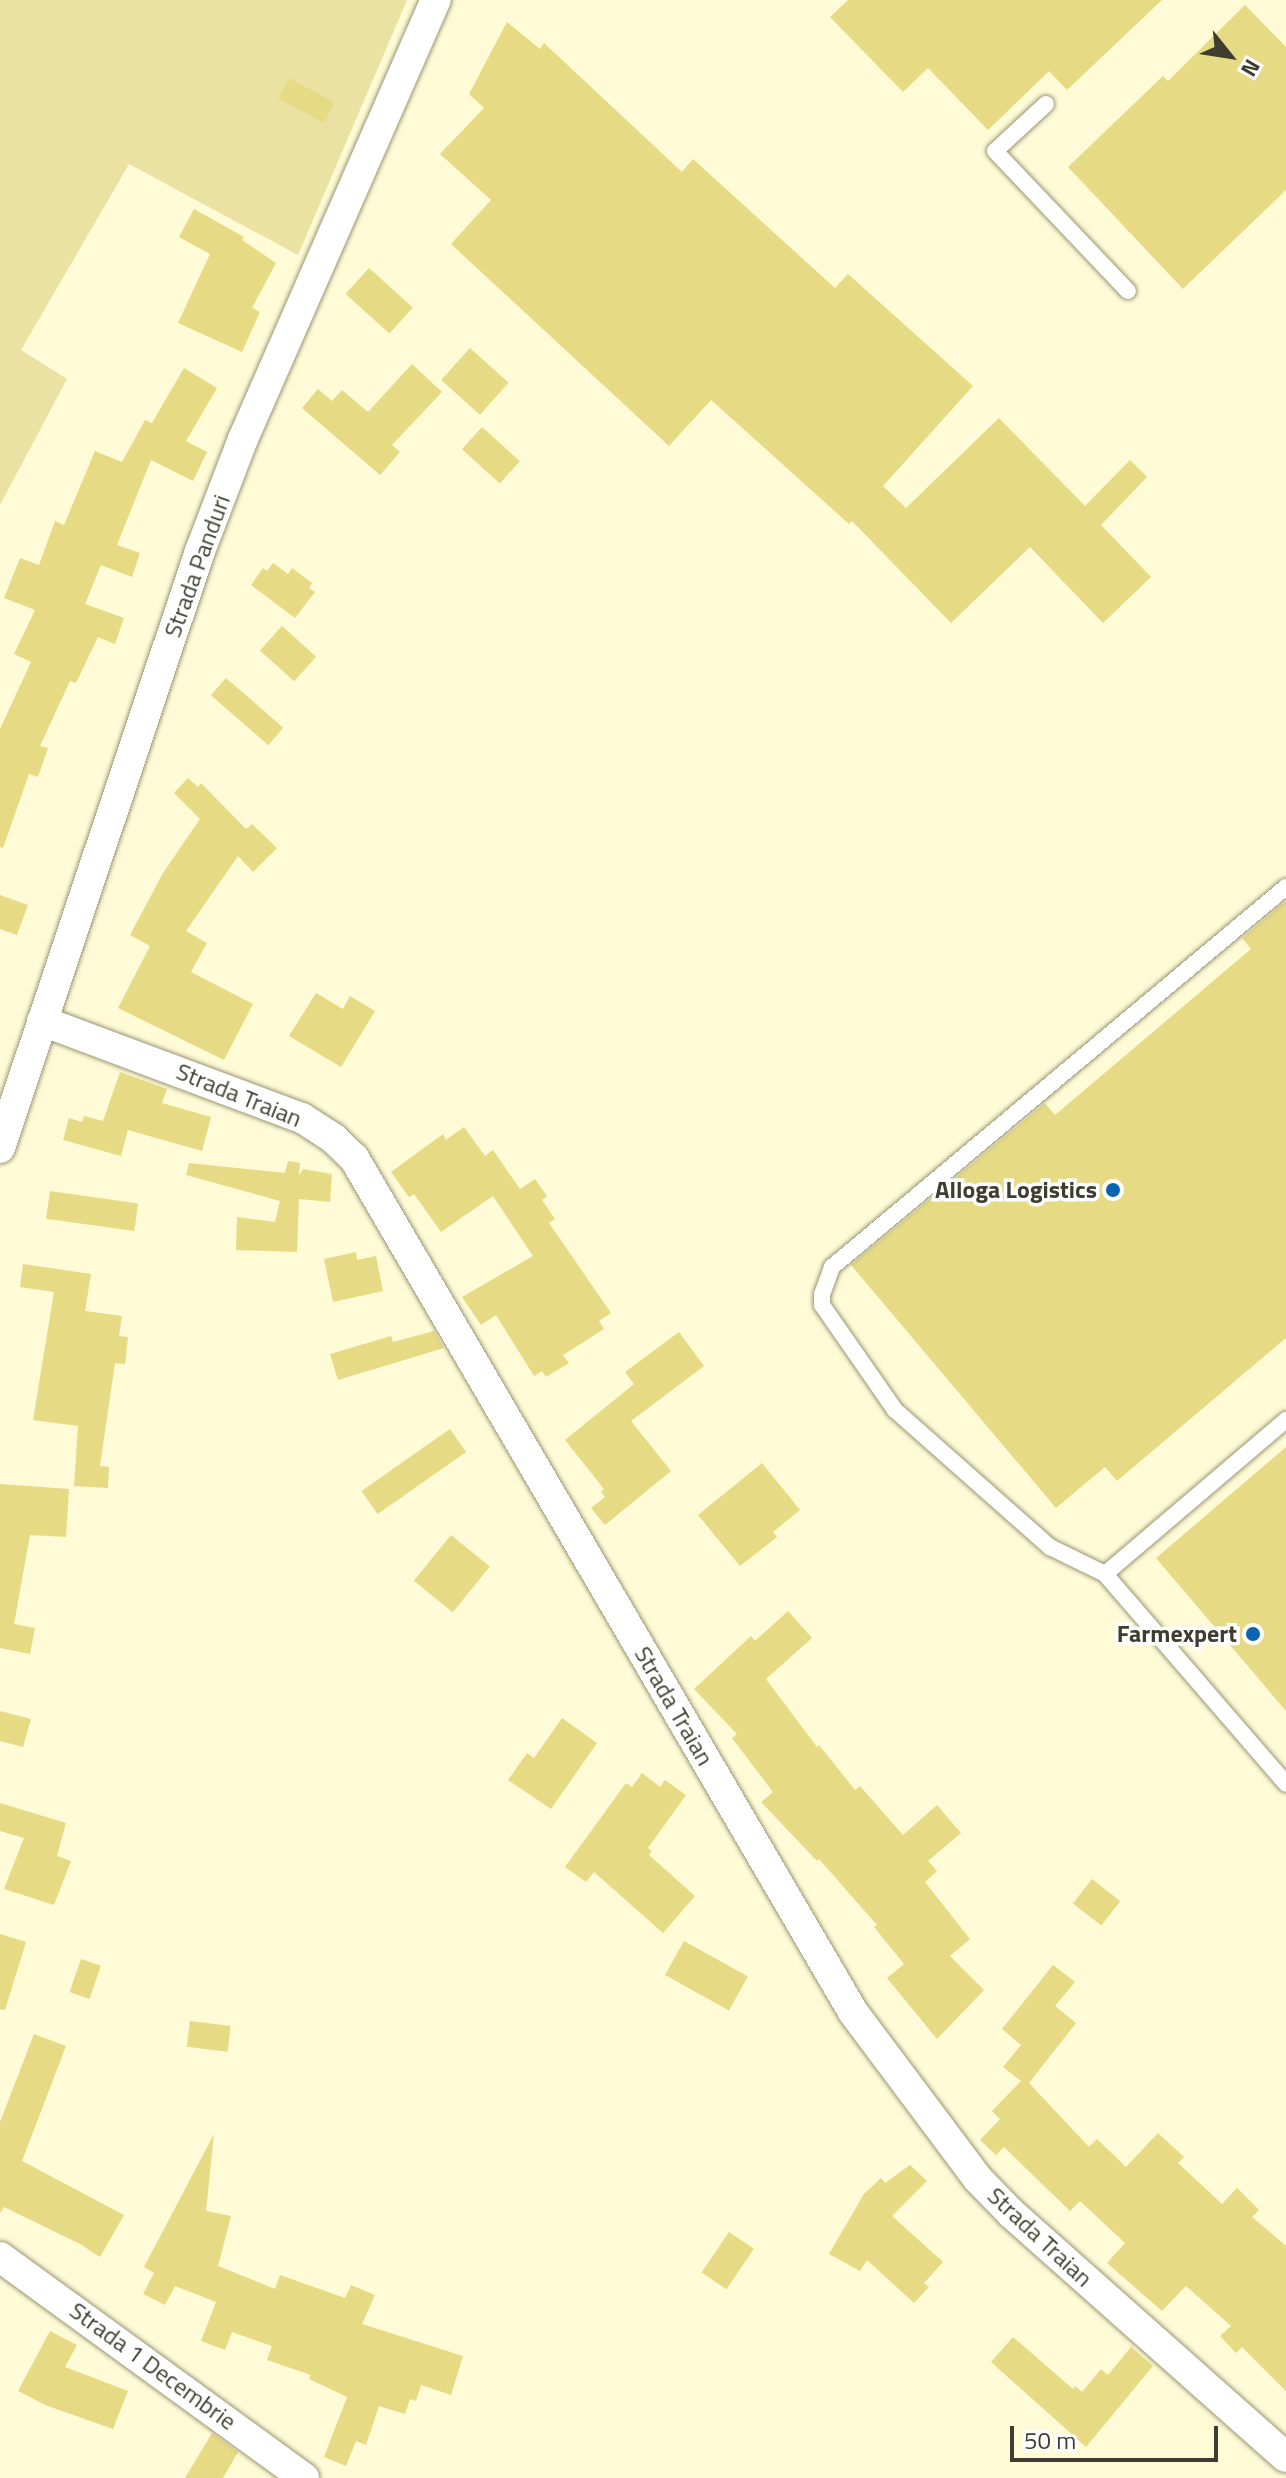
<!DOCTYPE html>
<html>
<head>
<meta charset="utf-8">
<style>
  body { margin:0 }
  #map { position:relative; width:1286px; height:2478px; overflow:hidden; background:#fffbd7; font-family:"Titillium Web",sans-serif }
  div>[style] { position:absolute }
  .green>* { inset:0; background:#eae1a2 }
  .building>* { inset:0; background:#e6da85; transform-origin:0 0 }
  .roads { filter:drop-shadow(0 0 2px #999574) drop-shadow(0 0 2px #999574) }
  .service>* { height:16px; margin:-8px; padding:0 8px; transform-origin:8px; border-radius:8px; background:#fff }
  .minor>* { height:30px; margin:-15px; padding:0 15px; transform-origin:15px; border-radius:15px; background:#fff }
  .dots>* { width:22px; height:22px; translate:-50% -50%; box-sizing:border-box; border:4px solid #fff; border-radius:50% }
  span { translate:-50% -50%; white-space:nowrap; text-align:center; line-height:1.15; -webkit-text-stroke:7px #fff; paint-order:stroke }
  .street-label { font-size:24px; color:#3f3d2f }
  .poi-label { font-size:24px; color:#3f3d2f; font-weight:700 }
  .right { translate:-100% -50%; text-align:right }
  .north { position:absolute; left:1190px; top:16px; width:80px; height:80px; -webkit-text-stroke:6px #fff; paint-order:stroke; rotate:120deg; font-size:22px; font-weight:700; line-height:32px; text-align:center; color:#3f3d2f }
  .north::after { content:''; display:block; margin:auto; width:28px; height:36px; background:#3f3d2f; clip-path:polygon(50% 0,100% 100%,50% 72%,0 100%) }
  .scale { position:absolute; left:1010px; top:2426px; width:208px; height:36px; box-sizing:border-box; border:4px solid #3f3d2f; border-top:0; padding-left:10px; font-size:24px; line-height:28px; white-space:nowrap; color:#3f3d2f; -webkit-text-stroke:6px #fff; paint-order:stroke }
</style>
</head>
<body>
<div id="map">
  <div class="green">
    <i style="clip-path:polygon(0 0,407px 0,298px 255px,129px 164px,21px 350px,67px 379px,0 505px)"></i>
  </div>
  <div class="building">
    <i style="clip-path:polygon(848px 0,1162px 0,1067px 90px,1049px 71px,988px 130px,928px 68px,903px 92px,830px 17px)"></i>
    <i style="clip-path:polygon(1245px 5px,1286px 47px,1286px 190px,1183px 289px,1068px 167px,1163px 76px,1168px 81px)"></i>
    <i style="clip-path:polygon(507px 22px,540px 49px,544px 43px,682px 172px,693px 159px,835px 288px,848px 274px,973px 386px,883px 486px,906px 508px,999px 418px,1085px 506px,1130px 460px,1147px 477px,1101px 525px,1151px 577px,1103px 623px,1030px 547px,951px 623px,852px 521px,849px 524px,711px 400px,669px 446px,451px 244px,491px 200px,440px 154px,484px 108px,469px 94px)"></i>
    <i style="left:289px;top:78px;width:52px;height:23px;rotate:28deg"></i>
    <i style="clip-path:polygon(194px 209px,244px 237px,242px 240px,276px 263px,252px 308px,260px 312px,242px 352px,178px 323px,210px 254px,179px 237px)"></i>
    <i style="left:369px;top:268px;width:59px;height:35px;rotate:42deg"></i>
    <i style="left:470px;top:348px;width:52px;height:43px;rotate:42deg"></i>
    <i style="clip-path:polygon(412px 364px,442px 392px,392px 445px,400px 452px,380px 475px,302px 408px,318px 389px,332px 401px,342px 390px,368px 412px)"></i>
    <i style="clip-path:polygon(184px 368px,217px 388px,186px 441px,207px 452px,193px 481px,151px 460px,117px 545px,140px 553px,132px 577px,101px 565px,85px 604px,124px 618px,115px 644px,98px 637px,76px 683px,70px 681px,40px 746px,48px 748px,38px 777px,29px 774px,3px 848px,0 847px,0 729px,31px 662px,14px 654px,35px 610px,4px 598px,20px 558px,39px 565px,55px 521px,64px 525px,95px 451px,122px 462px,145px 420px,152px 423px)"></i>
    <i style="left:482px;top:427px;width:51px;height:30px;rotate:42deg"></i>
    <i style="clip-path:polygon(273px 563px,288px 574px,292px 568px,312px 583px,309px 588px,315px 592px,295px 618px,251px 585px,263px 568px,267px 571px)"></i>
    <i style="left:282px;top:626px;width:46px;height:33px;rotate:42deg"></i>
    <i style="left:226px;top:678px;width:76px;height:23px;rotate:41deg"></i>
    <i style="clip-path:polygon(188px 778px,198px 787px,201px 783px,246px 829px,252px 824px,277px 848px,253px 872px,238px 856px,186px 931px,207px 943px,191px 972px,253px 1004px,224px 1060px,118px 1008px,150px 946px,130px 935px,163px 873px,200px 819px,174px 793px)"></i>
    <i style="clip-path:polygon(0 895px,28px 905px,17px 935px,0 929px)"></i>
    <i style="clip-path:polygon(1286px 901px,1286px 1338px,1117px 1481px,1105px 1467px,1056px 1508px,851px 1265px,1045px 1103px,1055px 1115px,1251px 949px,1242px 938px)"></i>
    <i style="clip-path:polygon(316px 993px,343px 1009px,350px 996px,375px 1011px,341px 1067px,289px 1036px)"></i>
    <i style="clip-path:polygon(120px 1072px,167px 1089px,162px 1103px,211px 1117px,202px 1151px,128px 1130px,121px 1156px,63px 1140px,69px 1118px,82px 1122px,84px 1116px,103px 1121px)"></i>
    <i style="clip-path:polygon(464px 1127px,485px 1156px,493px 1150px,520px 1189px,535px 1179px,547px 1196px,542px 1200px,555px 1219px,549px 1223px,611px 1313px,599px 1321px,604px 1329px,563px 1355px,569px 1363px,546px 1377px,542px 1371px,534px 1376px,496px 1315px,481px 1325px,462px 1297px,533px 1256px,493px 1196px,441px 1232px,414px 1194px,409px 1197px,391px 1172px,443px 1134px,446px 1140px)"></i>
    <i style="clip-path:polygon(288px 1161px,300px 1163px,299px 1175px,303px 1169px,332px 1174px,330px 1202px,299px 1199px,297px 1252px,236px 1250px,237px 1217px,275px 1222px,280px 1201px,186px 1175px,189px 1163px,285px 1173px)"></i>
    <i style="left:50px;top:1191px;width:89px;height:28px;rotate:8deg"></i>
    <i style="clip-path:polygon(356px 1252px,357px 1260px,376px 1256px,383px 1291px,333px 1302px,324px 1259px)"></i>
    <i style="clip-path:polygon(23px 1264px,91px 1274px,85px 1311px,122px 1316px,119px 1336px,128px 1337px,125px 1364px,115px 1363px,100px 1466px,109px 1467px,108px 1488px,74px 1486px,78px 1426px,33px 1420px,54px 1292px,20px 1287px)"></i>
    <i style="clip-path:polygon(434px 1331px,444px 1348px,338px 1380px,330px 1354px,391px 1336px,393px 1342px)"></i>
    <i style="clip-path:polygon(679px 1332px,704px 1366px,631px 1421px,671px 1471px,605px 1525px,591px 1508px,605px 1497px,601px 1492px,604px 1489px,565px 1440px,634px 1384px,625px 1372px)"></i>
    <i style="left:450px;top:1429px;width:28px;height:108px;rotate:55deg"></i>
    <i style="clip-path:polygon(1286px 1447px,1286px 1711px,1156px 1558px)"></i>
    <i style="clip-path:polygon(762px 1463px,800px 1510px,773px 1532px,777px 1537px,740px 1566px,698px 1515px)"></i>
    <i style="clip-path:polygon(0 1484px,69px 1489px,66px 1537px,30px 1535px,14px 1624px,35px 1628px,30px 1654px,0 1648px)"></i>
    <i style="left:451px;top:1535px;width:50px;height:59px;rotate:39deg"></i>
    <i style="clip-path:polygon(788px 1611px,812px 1638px,766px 1679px,817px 1747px,819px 1745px,855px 1790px,860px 1786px,903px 1835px,937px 1805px,961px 1833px,928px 1861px,937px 1871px,925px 1882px,970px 1939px,950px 1956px,984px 1990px,937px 2039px,887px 1978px,904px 1964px,874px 1927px,877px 1925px,819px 1859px,817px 1861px,761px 1802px,773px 1792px,732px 1738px,737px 1734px,694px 1689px,751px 1636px,755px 1641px)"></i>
    <i style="clip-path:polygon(0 1711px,31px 1719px,23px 1747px,0 1741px)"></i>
    <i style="clip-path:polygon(562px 1718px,597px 1743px,551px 1809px,508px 1780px,527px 1753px,534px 1758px)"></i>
    <i style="clip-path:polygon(642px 1773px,660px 1787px,665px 1780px,686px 1795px,648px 1848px,652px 1851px,649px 1855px,695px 1896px,663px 1933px,594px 1872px,586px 1882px,565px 1867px,626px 1783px,632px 1787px)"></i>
    <i style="clip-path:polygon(0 1803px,66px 1823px,57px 1856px,71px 1861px,54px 1905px,4px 1889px,24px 1838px,0 1831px)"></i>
    <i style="left:1092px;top:1879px;width:36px;height:31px;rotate:38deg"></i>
    <i style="clip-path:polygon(0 1934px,26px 1942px,5px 2010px,0 2009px)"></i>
    <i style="left:684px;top:1941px;width:73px;height:39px;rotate:29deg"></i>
    <i style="left:81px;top:1959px;width:21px;height:35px;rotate:19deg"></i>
    <i style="clip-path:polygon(1053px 1965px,1075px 1982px,1055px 2006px,1076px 2023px,1029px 2083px,1089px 2147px,1097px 2139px,1126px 2167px,1158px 2133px,1184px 2157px,1178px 2163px,1222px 2204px,1237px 2188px,1259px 2210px,1252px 2217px,1286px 2246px,1286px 2391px,1242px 2347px,1236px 2353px,1220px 2336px,1231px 2326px,1186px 2286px,1162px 2311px,1107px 2263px,1125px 2243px,1080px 2201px,1070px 2211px,1004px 2147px,996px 2155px,980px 2140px,1000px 2119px,992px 2111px,1021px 2081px,1003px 2067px,1021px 2045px,1002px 2029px)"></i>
    <i style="left:190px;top:2021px;width:41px;height:26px;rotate:7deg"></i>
    <i style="clip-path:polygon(34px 2034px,66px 2046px,22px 2161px,124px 2215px,100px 2257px,80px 2244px,4px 2207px,0 2213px,0 2122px)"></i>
    <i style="clip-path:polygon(214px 2134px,206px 2211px,231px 2216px,218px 2266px,275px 2289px,280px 2275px,345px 2298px,351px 2285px,375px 2295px,362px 2324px,463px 2356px,451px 2395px,421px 2385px,416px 2401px,410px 2399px,405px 2414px,379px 2406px,366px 2445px,356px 2441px,346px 2466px,324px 2457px,347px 2397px,309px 2379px,311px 2375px,267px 2360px,272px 2346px,232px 2332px,225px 2350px,201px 2341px,216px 2302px,175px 2286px,165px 2305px,143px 2294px,154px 2273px,144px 2267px)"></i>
    <i style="clip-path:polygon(910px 2165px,927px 2181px,892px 2216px,943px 2262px,924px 2283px,929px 2287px,914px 2303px,867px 2260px,860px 2271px,829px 2254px,864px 2194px,881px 2178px,885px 2183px)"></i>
    <i style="left:729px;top:2232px;width:30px;height:49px;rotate:34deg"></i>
    <i style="clip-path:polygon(50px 2331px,77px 2345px,65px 2367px,128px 2391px,113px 2429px,45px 2405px,18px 2391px)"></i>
    <i style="clip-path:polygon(1013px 2337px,1073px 2389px,1075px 2386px,1082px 2392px,1101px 2369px,1108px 2375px,1131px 2347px,1153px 2366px,1086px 2447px,991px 2362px)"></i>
    <i style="clip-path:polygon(212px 2433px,238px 2452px,223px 2478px,185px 2478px)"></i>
  </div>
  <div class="roads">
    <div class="service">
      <i style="left:1046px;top:104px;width:69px;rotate:137.3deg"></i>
      <i style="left:995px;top:151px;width:193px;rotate:46.5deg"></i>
      <i style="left:1286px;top:887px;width:592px;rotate:140.07deg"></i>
      <i style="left:832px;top:1267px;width:29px;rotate:110deg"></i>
      <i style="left:822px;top:1294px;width:11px;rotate:90deg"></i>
      <i style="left:822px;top:1305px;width:128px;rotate:55.2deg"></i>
      <i style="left:895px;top:1410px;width:207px;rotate:41.5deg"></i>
      <i style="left:1050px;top:1547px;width:61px;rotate:26.1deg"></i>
      <i style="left:1105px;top:1574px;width:277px;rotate:49.2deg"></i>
      <i style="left:1105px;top:1574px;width:238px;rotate:-40.4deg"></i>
    </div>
    <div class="minor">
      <i style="left:42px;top:1021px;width:278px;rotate:20.5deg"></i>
      <i style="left:302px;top:1118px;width:38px;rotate:33deg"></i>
      <i style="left:334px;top:1139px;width:28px;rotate:44deg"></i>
      <i style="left:354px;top:1158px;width:989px;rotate:59.7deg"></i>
      <i style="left:853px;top:2012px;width:207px;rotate:53.2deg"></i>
      <i style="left:977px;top:2178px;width:50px;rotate:45.8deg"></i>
      <i style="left:1012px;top:2214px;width:366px;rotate:41.6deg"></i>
      <i style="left:0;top:1148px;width:630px;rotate:-71.48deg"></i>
      <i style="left:200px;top:551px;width:120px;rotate:-69deg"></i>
      <i style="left:243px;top:439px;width:480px;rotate:-66.3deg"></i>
      <i style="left:0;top:2257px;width:376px;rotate:36deg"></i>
    </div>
  </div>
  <div class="dots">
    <i style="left:1113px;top:1190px;background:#0965b2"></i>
    <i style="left:1253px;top:1634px;background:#0965b2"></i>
  </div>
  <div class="street-label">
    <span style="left:197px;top:566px;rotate:-70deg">Strada Panduri</span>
    <span style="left:239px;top:1095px;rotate:22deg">Strada Traian</span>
    <span style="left:674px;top:1706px;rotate:60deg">Strada Traian</span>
    <span style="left:1040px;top:2237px;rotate:43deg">Strada Traian</span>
    <span style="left:153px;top:2366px;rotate:36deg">Strada 1 Decembrie</span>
  </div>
  <div class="poi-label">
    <span class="right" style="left:1097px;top:1190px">Alloga Logistics</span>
    <span class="right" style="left:1237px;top:1634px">Farmexpert</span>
  </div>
  <div class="north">N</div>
  <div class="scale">50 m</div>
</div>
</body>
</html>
